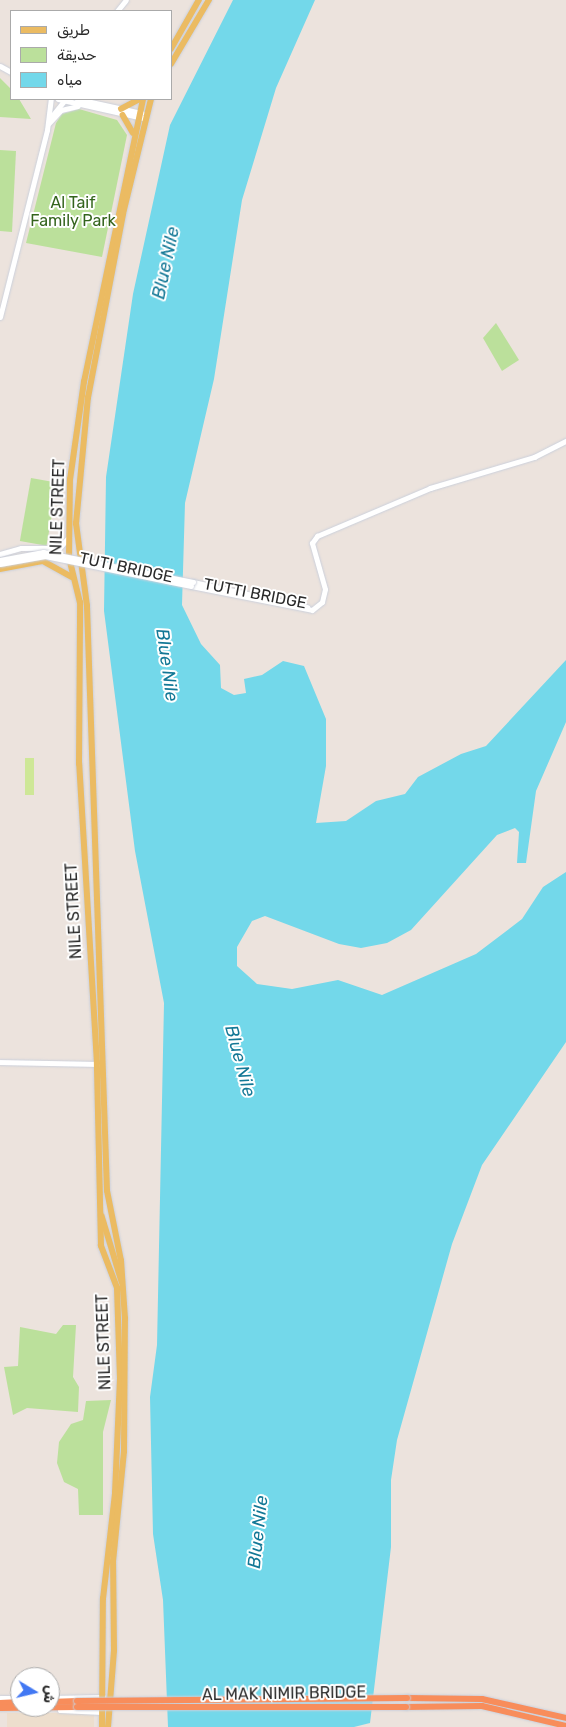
<!DOCTYPE html>
<html>
<head>
<meta charset="utf-8">
<style>
  body { margin:0 }
  #map { position:relative; width:566px; height:1727px; overflow:hidden; background:#ece3dd; font-family:Rubik,"Noto Sans Arabic",sans-serif }
  div>[style] { position:absolute }
  .education>* { inset:0; background:#eddecd; transform-origin:0 0 }
  .green>* { inset:0; background:#bbe09b; transform-origin:0 0 }
  .pitch>* { inset:0; background:#cee797; transform-origin:0 0 }
  .water>* { inset:0; background:#73d8ea }
  .roads { filter:drop-shadow(0 0 1px #cbd0db) drop-shadow(0 0 1px #cbd0db) }
  .secondary>* { height:5px; margin:-2.5px; padding:0 2.5px; transform-origin:2.5px; border-radius:2.5px; background:#fff }
  .primary>* { height:5.5px; margin:-2.75px; padding:0 2.75px; transform-origin:2.75px; border-radius:2.75px; background:#ebbb62 }
  .highway>* { height:6px; margin:-3px; padding:0 3px; transform-origin:3px; border-radius:3px; background:#f88d5b }
  .bridges { filter:drop-shadow(0 0 1px #cbd0db) drop-shadow(0 0 1px #cbd0db) }
  .secondary-bridge>* { height:5px; margin:-2.5px; padding:0 2.5px; transform-origin:2.5px; border-radius:2.5px; background:#fff }
  .highway-bridge>* { height:6px; margin:-3px; padding:0 3px; transform-origin:3px; border-radius:3px; background:#f88d5b }
  span { translate:-50% -50%; white-space:nowrap; text-align:center; line-height:1.15; -webkit-text-stroke:4px #fff; paint-order:stroke }
  .park-label { font-size:16px; color:#34641d }
  .street-label { font-size:16px; color:#2a2a2a }
  .water-label { font-size:18px; color:#137896; font-style:italic }
  .legend { position:absolute; left:10px; top:10px; width:162px; height:90px; box-sizing:border-box; background:#fff; border:1px solid #aaa; margin:0; padding:6px 9px; list-style:none; font-size:15px; color:#2a2a2a }
  .legend li { display:flex; align-items:center; gap:10px; height:25px }
  .legend b { width:25px; border:1px solid #aaa }
  .north { position:absolute; left:10px; top:1667px; width:50px; height:50px; box-sizing:border-box; background:#fff; border:1px solid #aaa; border-radius:50%; rotate:99deg; font-size:14px; font-weight:700; line-height:20px; text-align:center; color:#2a2a2a }
  .north::after { content:''; display:block; margin:auto; width:18px; height:22px; background:#4278f3; clip-path:polygon(50% 0,100% 100%,50% 72%,0 100%) }
</style>
</head>
<body>
<div id="map">
  <div class="education">
    <i style="left:94px;top:1713px;width:14px;height:87px;rotate:90deg"></i>
  </div>
  <div class="green">
    <i style="clip-path:polygon(0 78px,11px 89px,11px 99px,19px 99px,31px 119px,0 117px)"></i>
    <i style="clip-path:polygon(79px 109px,117px 120px,127px 135px,102px 257px,26px 243px,56px 123px,62px 114px)"></i>
    <i style="clip-path:polygon(0 150px,16px 151px,12px 232px,0 231px)"></i>
    <i style="clip-path:polygon(496px 323px,519px 360px,502px 371px,483px 338px)"></i>
    <i style="left:31px;top:478px;width:27px;height:64px;rotate:10deg"></i>
    <i style="clip-path:polygon(63px 1325px,76px 1325px,73px 1377px,79px 1387px,78px 1412px,27px 1408px,13px 1415px,4px 1367px,18px 1366px,20px 1327px,56px 1334px)"></i>
    <i style="clip-path:polygon(111px 1400px,103px 1432px,103px 1515px,79px 1515px,78px 1489px,64px 1482px,57px 1463px,59px 1442px,71px 1424px,83px 1420px,86px 1401px)"></i>
  </div>
  <div class="pitch">
    <i style="left:25px;top:758px;width:9px;height:37px"></i>
  </div>
  <div class="water">
    <i style="clip-path:polygon(233px 0,315px 0,276px 88px,242px 200px,214px 379px,185px 503px,182px 605px,201px 644px,220px 665px,221px 688px,234px 695px,246px 693px,244px 679px,262px 675px,283px 661px,304px 666px,326px 719px,326px 766px,316px 823px,346px 821px,376px 801px,405px 794px,418px 777px,461px 754px,486px 746px,566px 660px,566px 722px,536px 791px,526px 863px,517px 863px,519px 832px,515px 828px,497px 835px,411px 930px,387px 943px,361px 948px,339px 944px,265px 916px,252px 921px,237px 947px,237px 966px,257px 984px,292px 989px,338px 980px,382px 995px,476px 954px,522px 919px,543px 887px,566px 872px,566px 1042px,482px 1165px,452px 1244px,397px 1440px,391px 1480px,391px 1547px,370px 1723px,354px 1727px,168px 1727px,163px 1600px,153px 1534px,150px 1397px,157px 1345px,164px 1003px,135px 851px,104px 611px,106px 477px,133px 294px,170px 125px)"></i>
  </div>
  <div class="roads">
    <div class="secondary">
      <i style="left:117px;top:11px;width:14px;rotate:-51deg"></i>
      <i style="left:0;top:66px;width:13px;rotate:29deg"></i>
      <i style="left:58px;top:99px;width:87px;rotate:12.6deg"></i>
      <i style="left:77px;top:99px;width:66px;rotate:12.2deg"></i>
      <i style="left:51px;top:117px;width:21px;rotate:-51deg"></i>
      <i style="left:48px;top:124px;width:19px;rotate:-47deg"></i>
      <i style="left:61px;top:110px;width:17px;rotate:-13deg"></i>
      <i style="left:0;top:317px;width:193px;rotate:-75.9deg"></i>
      <i style="left:47px;top:130px;width:31px;rotate:-83deg"></i>
      <i style="left:0;top:554px;width:22px;rotate:-16deg"></i>
      <i style="left:21px;top:548px;width:38px"></i>
      <i style="left:59px;top:548px;width:15px;rotate:-48deg"></i>
      <i style="left:193px;top:582px;width:117px;rotate:12.4deg"></i>
      <i style="left:191px;top:586px;width:123px;rotate:11.2deg"></i>
      <i style="left:312px;top:610px;width:13px;rotate:-39deg"></i>
      <i style="left:322px;top:602px;width:13px;rotate:-77deg"></i>
      <i style="left:325px;top:589px;width:48px;rotate:-105.8deg"></i>
      <i style="left:312px;top:543px;width:9px;rotate:-54deg"></i>
      <i style="left:317px;top:536px;width:123px;rotate:-23deg"></i>
      <i style="left:430px;top:488px;width:109px;rotate:-16.6deg"></i>
      <i style="left:534px;top:457px;width:36px;rotate:-27deg"></i>
      <i style="left:0;top:1062px;width:97px;rotate:1.2deg"></i>
      <i style="left:0;top:1698px;width:20px"></i>
      <i style="left:50px;top:1698px;width:53px;rotate:-1.1deg"></i>
      <i style="left:60px;top:1710px;width:42px;rotate:2.7deg"></i>
    </div>
    <div class="primary">
      <i style="left:171px;top:49px;width:56px;rotate:-60.3deg"></i>
      <i style="left:171px;top:64px;width:74px;rotate:-59.3deg"></i>
      <i style="left:121px;top:109px;width:21px;rotate:-28deg"></i>
      <i style="left:123px;top:115px;width:20px;rotate:60deg"></i>
      <i style="left:0;top:569px;width:44px;rotate:-10.5deg"></i>
      <i style="left:43px;top:561px;width:33px;rotate:29deg"></i>
      <i style="left:102px;top:1216px;width:69px;rotate:73.1deg"></i>
      <i style="left:102px;top:1727px;width:128px;rotate:-89.6deg"></i>
      <i style="left:103px;top:1599px;width:107px;rotate:-83.5deg"></i>
      <i style="left:115px;top:1493px;width:114px;rotate:-87.5deg"></i>
      <i style="left:120px;top:1379px;width:91px;rotate:-91.9deg"></i>
      <i style="left:117px;top:1288px;width:45px;rotate:-110.9deg"></i>
      <i style="left:101px;top:1246px;width:182px;rotate:-91.3deg"></i>
      <i style="left:97px;top:1064px;width:301px;rotate:-93.4deg"></i>
      <i style="left:79px;top:764px;width:161px;rotate:-89.6deg"></i>
      <i style="left:80px;top:603px;width:46px;rotate:-103.7deg"></i>
      <i style="left:69px;top:558px;width:78px;rotate:-89.3deg"></i>
      <i style="left:70px;top:480px;width:99px;rotate:-81.9deg"></i>
      <i style="left:84px;top:382px;width:289px;rotate:-78.2deg"></i>
      <i style="left:108px;top:1727px;width:76px;rotate:-85.5deg"></i>
      <i style="left:114px;top:1651px;width:89px;rotate:-90.6deg"></i>
      <i style="left:113px;top:1562px;width:111px;rotate:-84.3deg"></i>
      <i style="left:124px;top:1452px;width:133px;rotate:-89.6deg"></i>
      <i style="left:125px;top:1319px;width:58px;rotate:-93.9deg"></i>
      <i style="left:121px;top:1261px;width:71px;rotate:-101.3deg"></i>
      <i style="left:107px;top:1191px;width:585px;rotate:-91.96deg"></i>
      <i style="left:87px;top:606px;width:83px;rotate:-97.6deg"></i>
      <i style="left:76px;top:524px;width:127px;rotate:-84.6deg"></i>
      <i style="left:88px;top:398px;width:187px;rotate:-79.2deg"></i>
      <i style="left:123px;top:214px;width:118px;rotate:-76.3deg"></i>
    </div>
    <div class="highway">
      <i style="left:407px;top:1698px;width:75px;rotate:0.8deg"></i>
      <i style="left:482px;top:1699px;width:86px;rotate:12.7deg"></i>
      <i style="left:50px;top:1702px;width:27px;rotate:-2deg"></i>
      <i style="left:0;top:1703px;width:20px;rotate:-3deg"></i>
      <i style="left:406px;top:1707px;width:76px;rotate:-0.8deg"></i>
      <i style="left:482px;top:1706px;width:86px;rotate:13.4deg"></i>
      <i style="left:0;top:1708px;width:77px;rotate:-0.7deg"></i>
    </div>
  </div>
  <div class="bridges">
    <div class="secondary-bridge">
      <i style="left:0;top:560px;width:44px;rotate:-10.5deg"></i>
      <i style="left:43px;top:552px;width:153px;rotate:11.3deg"></i>
      <i style="left:0;top:564px;width:46px;rotate:-10.1deg"></i>
      <i style="left:45px;top:556px;width:149px;rotate:11.6deg"></i>
    </div>
    <div class="highway-bridge">
      <i style="left:77px;top:1701px;width:330px;rotate:-0.5deg"></i>
      <i style="left:77px;top:1707px;width:329px"></i>
    </div>
  </div>
  <div class="park-label">
    <span style="left:73px;top:212px">Al Taif<br>Family Park</span>
  </div>
  <div class="street-label">
    <span style="left:58px;top:507px;rotate:-88deg">NILE STREET</span>
    <span style="left:126px;top:568px;rotate:12deg">TUTI BRIDGE</span>
    <span style="left:255px;top:594px;rotate:11deg">TUTTI BRIDGE</span>
    <span style="left:74px;top:911px;rotate:-93deg">NILE STREET</span>
    <span style="left:104px;top:1342px;rotate:-92deg">NILE STREET</span>
    <span style="left:284px;top:1694px;rotate:-1deg">AL MAK NIMIR BRIDGE</span>
  </div>
  <div class="water-label">
    <span style="left:166px;top:263px;rotate:-78deg">Blue Nile</span>
    <span style="left:167px;top:665px;rotate:82deg">Blue Nile</span>
    <span style="left:240px;top:1061px;rotate:75deg">Blue Nile</span>
    <span style="left:258px;top:1532px;rotate:-84deg">Blue Nile</span>
  </div>
  <ul class="legend">
  <li><b style="height:6px;background:#ebbb62"></b>طريق</li>
  <li><b style="height:14px;background:#bbe09b"></b>حديقة</li>
  <li><b style="height:14px;background:#73d8ea"></b>مياه</li>
  </ul>
  <div class="north">ش</div>
</div>
</body>
</html>
